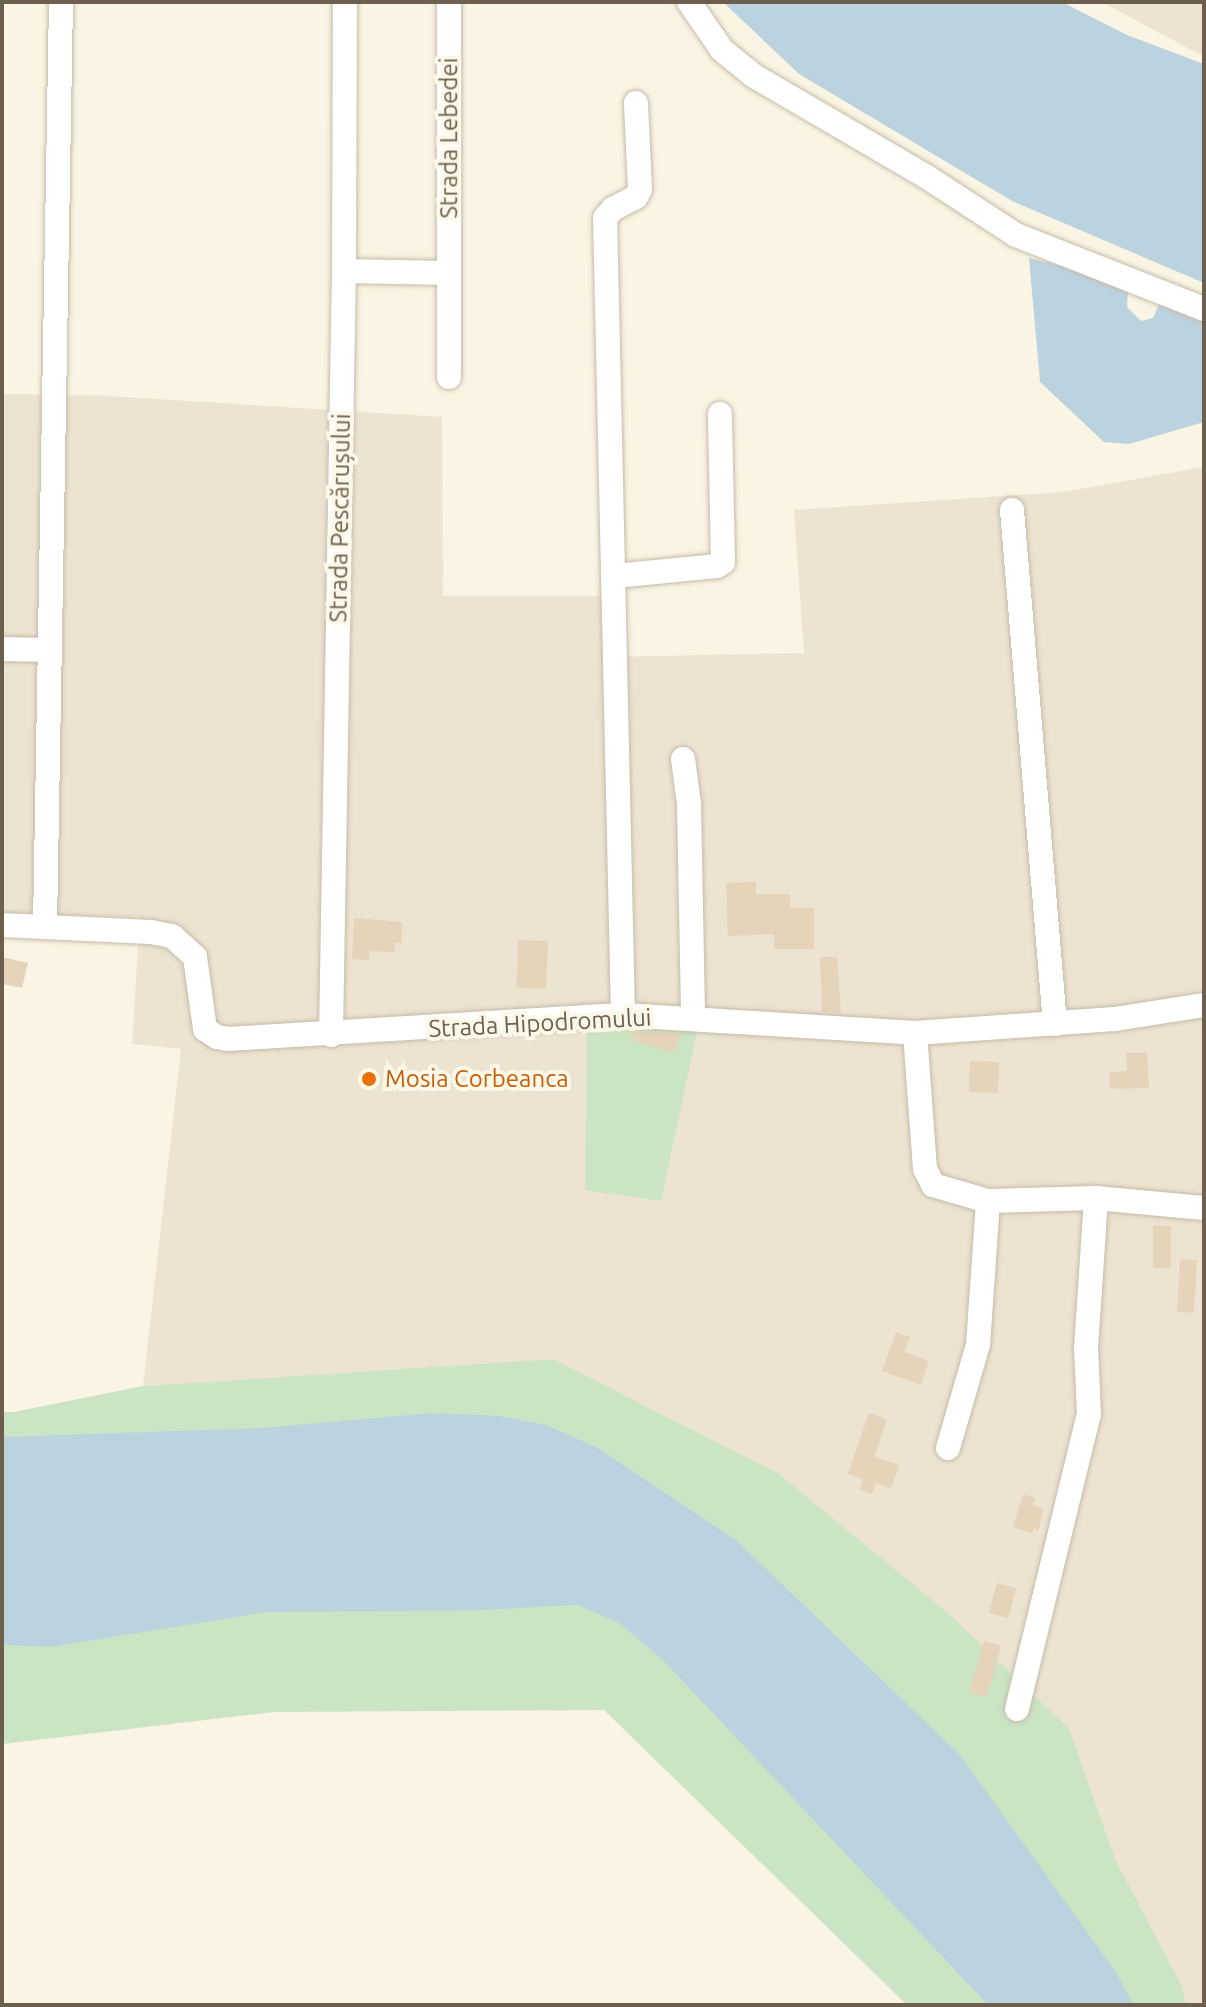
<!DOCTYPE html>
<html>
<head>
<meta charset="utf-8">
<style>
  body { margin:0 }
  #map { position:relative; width:1206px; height:2007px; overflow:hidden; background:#f9f4e3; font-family:Ubuntu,sans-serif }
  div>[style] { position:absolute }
  .residential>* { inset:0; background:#ece4d1 }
  .green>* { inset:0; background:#cae4c4 }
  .water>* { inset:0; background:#bbd3df }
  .building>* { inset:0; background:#e5d4b9; transform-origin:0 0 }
  .roads { filter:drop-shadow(0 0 2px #c6bba9) drop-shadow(0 0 2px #c6bba9) }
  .minor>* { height:24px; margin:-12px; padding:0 12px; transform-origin:12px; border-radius:12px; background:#fff }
  .dots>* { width:22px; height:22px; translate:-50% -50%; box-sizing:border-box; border:4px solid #fcf8e9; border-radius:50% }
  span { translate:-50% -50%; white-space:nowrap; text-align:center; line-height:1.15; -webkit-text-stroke:8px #fcf8e9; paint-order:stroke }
  .street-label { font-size:24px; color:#6d5f4d }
  .food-label { font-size:24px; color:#c56008 }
  .left { translate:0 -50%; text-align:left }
  .frame { position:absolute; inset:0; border:4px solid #6d5f4d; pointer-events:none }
</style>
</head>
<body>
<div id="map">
  <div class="residential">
    <i style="clip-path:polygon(1102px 2px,1204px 2px,1204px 55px,1199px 54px)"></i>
    <i style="clip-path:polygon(2px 394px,109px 396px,442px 417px,443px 596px,607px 596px,609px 657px,804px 653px,794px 510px,1063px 492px,1204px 467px,1204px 2005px,1186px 2005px,1182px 1986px,1115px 1859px,553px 1359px,143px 1386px,181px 1049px,132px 1044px,140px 917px,2px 914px)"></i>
  </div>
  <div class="green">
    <i style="clip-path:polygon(699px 1022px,661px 1201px,585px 1190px,587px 1026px)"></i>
    <i style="clip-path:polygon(553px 1359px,779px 1474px,949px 1614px,1069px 1729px,1115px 1859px,1182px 1986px,1186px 2005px,907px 2005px,604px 1710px,274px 1712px,2px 1744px,2px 1412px,14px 1412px,143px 1386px)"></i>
  </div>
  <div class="water">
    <i style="clip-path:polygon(723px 2px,1062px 2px,1127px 35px,1204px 64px,1204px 283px,1012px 201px,799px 74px)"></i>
    <i style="clip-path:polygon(1029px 258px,1102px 276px,1128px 287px,1127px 307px,1141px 321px,1153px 318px,1161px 300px,1204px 320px,1204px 422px,1129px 444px,1104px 442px,1040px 382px)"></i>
    <i style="clip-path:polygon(433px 1413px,500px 1416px,546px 1425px,598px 1448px,736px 1540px,960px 1755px,1115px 1971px,1134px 2005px,988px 2005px,662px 1659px,619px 1623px,578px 1605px,462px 1611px,266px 1612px,51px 1647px,2px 1645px,2px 1437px,261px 1428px)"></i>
  </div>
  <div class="building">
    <i style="clip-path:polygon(756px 882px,756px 894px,790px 894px,790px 908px,814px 908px,814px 949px,774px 949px,774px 934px,728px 936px,726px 883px)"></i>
    <i style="clip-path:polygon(354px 918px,402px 922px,402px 943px,395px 943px,395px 952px,370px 951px,369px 960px,352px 959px)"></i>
    <i style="left:518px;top:940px;width:30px;height:48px;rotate:2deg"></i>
    <i style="clip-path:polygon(2px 957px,28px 963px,22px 988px,2px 984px)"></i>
    <i style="clip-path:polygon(820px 957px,837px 957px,841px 1013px,822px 1012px)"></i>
    <i style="clip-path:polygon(631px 1031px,680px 1034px,675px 1053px,634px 1041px)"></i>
    <i style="clip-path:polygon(1126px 1053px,1147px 1053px,1149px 1088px,1110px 1089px,1109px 1072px,1127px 1071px)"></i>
    <i style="left:999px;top:1062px;width:31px;height:29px;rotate:92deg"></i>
    <i style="left:1153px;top:1226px;width:18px;height:42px"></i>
    <i style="left:1180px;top:1259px;width:17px;height:53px;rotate:3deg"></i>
    <i style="clip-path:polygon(896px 1332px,910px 1337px,904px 1352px,929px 1361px,921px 1385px,882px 1371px)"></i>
    <i style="clip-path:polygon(869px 1413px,887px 1419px,874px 1457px,899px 1465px,891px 1488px,876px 1483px,872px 1494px,859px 1490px,863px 1479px,848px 1474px)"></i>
    <i style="clip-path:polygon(1023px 1494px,1035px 1498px,1033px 1506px,1044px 1509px,1038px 1531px,1034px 1528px,1033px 1533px,1013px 1527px)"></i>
    <i style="left:997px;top:1583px;width:20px;height:31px;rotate:15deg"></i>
    <i style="left:984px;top:1641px;width:18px;height:53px;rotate:16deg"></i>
  </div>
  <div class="roads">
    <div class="minor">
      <i style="left:449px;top:2px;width:375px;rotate:90deg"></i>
      <i style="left:689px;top:2px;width:58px;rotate:55.5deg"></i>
      <i style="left:722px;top:50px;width:41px;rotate:39.1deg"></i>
      <i style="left:754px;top:76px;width:200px;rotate:30.3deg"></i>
      <i style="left:927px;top:177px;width:106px;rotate:33.1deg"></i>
      <i style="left:1016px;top:235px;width:202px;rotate:21.5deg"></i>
      <i style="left:344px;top:271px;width:105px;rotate:1.1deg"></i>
      <i style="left:1012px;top:510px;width:516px;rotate:85.22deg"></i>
      <i style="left:615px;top:576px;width:102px;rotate:-5.6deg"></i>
      <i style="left:717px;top:566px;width:7px;rotate:-34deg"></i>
      <i style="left:723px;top:562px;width:148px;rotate:-91.2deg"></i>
      <i style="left:2px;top:649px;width:48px;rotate:1.2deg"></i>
      <i style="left:683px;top:759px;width:45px;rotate:82.4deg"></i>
      <i style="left:689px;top:804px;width:215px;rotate:88.9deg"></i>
      <i style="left:2px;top:925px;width:149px;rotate:2.7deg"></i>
      <i style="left:151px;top:932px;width:21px;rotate:11deg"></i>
      <i style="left:172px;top:936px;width:31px;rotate:42deg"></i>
      <i style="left:195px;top:957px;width:73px;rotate:82.1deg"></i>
      <i style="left:205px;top:1029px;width:14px;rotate:34deg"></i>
      <i style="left:217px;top:1037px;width:11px;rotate:10deg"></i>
      <i style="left:228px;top:1039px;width:396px;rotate:-3.5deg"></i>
      <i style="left:623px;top:1015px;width:293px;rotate:3.5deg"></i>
      <i style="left:915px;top:1033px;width:200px;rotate:-4deg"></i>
      <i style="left:1115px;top:1019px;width:90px;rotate:-8.9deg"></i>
      <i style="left:45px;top:927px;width:925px;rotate:-89.01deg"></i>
      <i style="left:623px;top:1015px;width:797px;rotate:-91.29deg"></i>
      <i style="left:605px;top:218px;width:12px;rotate:-48deg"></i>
      <i style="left:613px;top:209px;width:26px;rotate:-28deg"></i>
      <i style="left:636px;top:197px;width:9px;rotate:-63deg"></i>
      <i style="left:640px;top:189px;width:86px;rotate:-92.7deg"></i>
      <i style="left:915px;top:1033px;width:136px;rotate:85.8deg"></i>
      <i style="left:925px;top:1169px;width:18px;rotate:63deg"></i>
      <i style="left:933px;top:1185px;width:57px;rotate:16.2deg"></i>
      <i style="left:988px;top:1201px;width:108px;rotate:-1.6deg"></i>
      <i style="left:1096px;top:1198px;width:108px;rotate:5.3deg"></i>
      <i style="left:331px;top:1035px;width:764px;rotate:-89.03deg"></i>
      <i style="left:344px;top:271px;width:269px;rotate:-89.8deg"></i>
      <i style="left:948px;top:1448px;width:107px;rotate:-73.8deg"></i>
      <i style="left:978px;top:1345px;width:144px;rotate:-86deg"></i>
      <i style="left:1017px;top:1709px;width:304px;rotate:-76.3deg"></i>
      <i style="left:1089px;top:1414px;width:65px;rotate:-92.6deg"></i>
      <i style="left:1086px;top:1349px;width:151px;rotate:-86.2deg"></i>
    </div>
  </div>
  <div class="dots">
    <i style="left:369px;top:1079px;background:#e8710a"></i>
  </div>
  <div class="street-label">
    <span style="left:449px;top:138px;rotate:-90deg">Strada Lebedei</span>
    <span style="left:340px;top:518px;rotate:-89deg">Strada Pescărușului</span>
    <span style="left:540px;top:1023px;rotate:-3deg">Strada Hipodromului</span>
  </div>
  <div class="food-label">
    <span class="left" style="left:385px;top:1079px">Mosia Corbeanca</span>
  </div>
  <div class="frame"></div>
</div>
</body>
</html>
